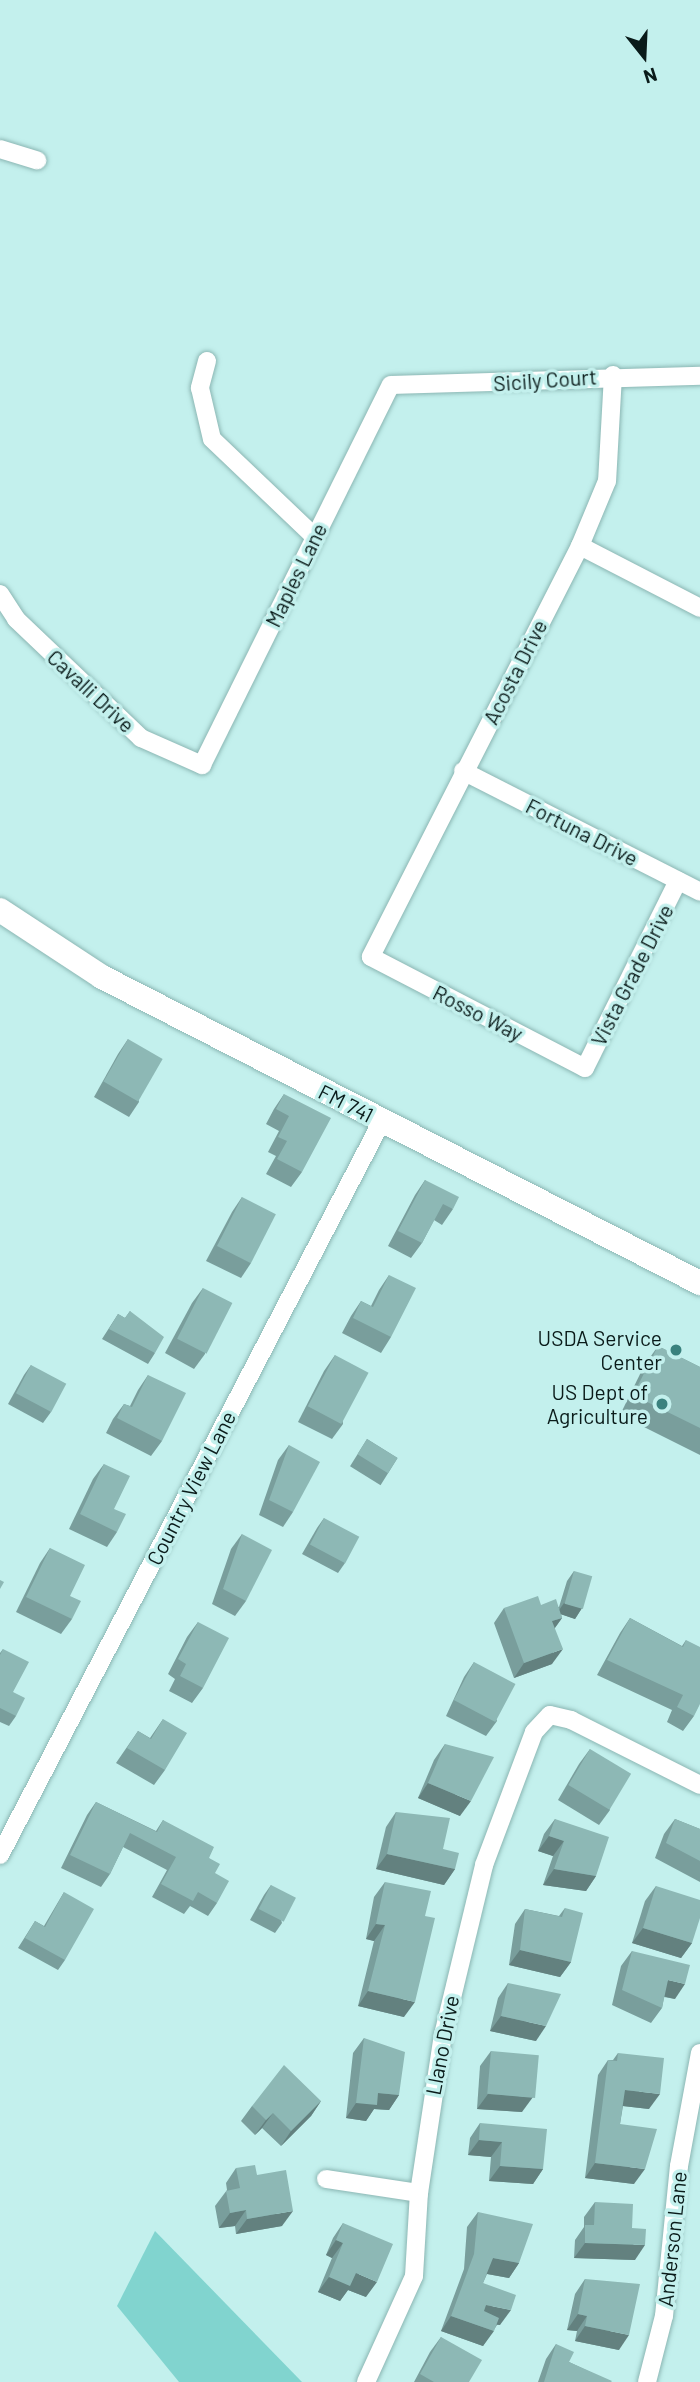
<!DOCTYPE html>
<html>
<head>
<meta charset="utf-8">
<style>
  body { margin:0 }
  #map { position:relative; width:700px; height:2382px; overflow:hidden; background:#c3f0ed; font-family:Barlow,sans-serif }
  div>[style] { position:absolute }
  .green>* { inset:0; background:#81d4cf }
  .roads { filter:drop-shadow(0 0 2px #8bb6b3) drop-shadow(0 0 2px #8bb6b3) }
  .minor>* { height:18px; margin:-9px; padding:0 9px; transform-origin:9px; border-radius:9px; background:#fff }
  .secondary>* { height:24px; margin:-12px; padding:0 12px; transform-origin:12px; border-radius:12px; background:#fff }
  .wall>* { inset:0; background:#799e9c; transform-origin:0 0 }
  .shaded-wall>* { inset:0; background:#63817f }
  .building>* { inset:0; background:#8db8b5; transform-origin:0 0 }
  .dots>* { width:19px; height:19px; translate:-50% -50%; box-sizing:border-box; border:4px solid #c3f0ed; border-radius:50% }
  span { translate:-50% -50%; white-space:nowrap; text-align:center; line-height:1.15; -webkit-text-stroke:7px #c3f0ed; paint-order:stroke }
  .street-label { font-size:21px; color:#0a1b1a }
  .poi-label { font-size:21px; color:#0a1b1a }
  .right { translate:-100% -50%; text-align:right }
  .north { position:absolute; left:609px; top:21px; width:70px; height:70px; -webkit-text-stroke:5px #c3f0ed; paint-order:stroke; rotate:162deg; font-size:19px; font-weight:700; line-height:28px; text-align:center; color:#0a1b1a }
  .north::after { content:''; display:block; margin:auto; width:24px; height:32px; background:#0a1b1a; clip-path:polygon(50% 0,100% 100%,50% 72%,0 100%) }
</style>
</head>
<body>
<div id="map">
  <div class="green">
    <i style="clip-path:polygon(155px 2231px,302px 2382px,179px 2382px,117px 2306px)"></i>
  </div>
  <div class="roads">
    <div class="minor">
      <i style="left:0;top:149px;width:39px;rotate:17deg"></i>
      <i style="left:207px;top:361px;width:28px;rotate:105deg"></i>
      <i style="left:200px;top:388px;width:52px;rotate:76.8deg"></i>
      <i style="left:212px;top:439px;width:142px;rotate:43.6deg"></i>
      <i style="left:613px;top:375px;width:106px;rotate:93.2deg"></i>
      <i style="left:607px;top:481px;width:70px;rotate:112.6deg"></i>
      <i style="left:580px;top:546px;width:461px;rotate:117deg"></i>
      <i style="left:371px;top:957px;width:241px;rotate:27.4deg"></i>
      <i style="left:585px;top:1068px;width:209px;rotate:-63.6deg"></i>
      <i style="left:580px;top:546px;width:135px;rotate:27.3deg"></i>
      <i style="left:0;top:594px;width:30px;rotate:57deg"></i>
      <i style="left:16px;top:619px;width:173px;rotate:43.6deg"></i>
      <i style="left:141px;top:738px;width:67px;rotate:23.9deg"></i>
      <i style="left:202px;top:765px;width:424px;rotate:-63.6deg"></i>
      <i style="left:391px;top:385px;width:309px;rotate:-1.7deg"></i>
      <i style="left:463px;top:771px;width:266px;rotate:27deg"></i>
      <i style="left:0;top:1855px;width:827px;rotate:-62.51deg"></i>
      <i style="left:326px;top:2179px;width:94px;rotate:8.6deg"></i>
      <i style="left:366px;top:2382px;width:116px;rotate:-65.6deg"></i>
      <i style="left:414px;top:2276px;width:83px;rotate:-86.6deg"></i>
      <i style="left:419px;top:2193px;width:160px;rotate:-81.4deg"></i>
      <i style="left:443px;top:2035px;width:175px;rotate:-76.4deg"></i>
      <i style="left:484px;top:1865px;width:142px;rotate:-69.4deg"></i>
      <i style="left:534px;top:1732px;width:23px;rotate:-47deg"></i>
      <i style="left:550px;top:1715px;width:22px;rotate:13deg"></i>
      <i style="left:571px;top:1720px;width:144px;rotate:26.7deg"></i>
      <i style="left:647px;top:2382px;width:68px;rotate:-75.6deg"></i>
      <i style="left:664px;top:2316px;width:151px;rotate:-84.3deg"></i>
      <i style="left:679px;top:2166px;width:115px;rotate:-79.5deg"></i>
    </div>
    <div class="secondary">
      <i style="left:0;top:910px;width:122px;rotate:33.3deg"></i>
      <i style="left:102px;top:977px;width:672px;rotate:27.1deg"></i>
    </div>
  </div>
  <div class="wall">
    <i style="clip-path:polygon(128px 1039px,139px 1102px,129px 1117px,94px 1097px,118px 1054px)"></i>
    <i style="clip-path:polygon(284px 1094px,302px 1172px,291px 1187px,266px 1174px,276px 1156px,268px 1152px,279px 1131px,266px 1124px,274px 1109px)"></i>
    <i style="clip-path:polygon(425px 1180px,453px 1209px,442px 1225px,434px 1220px,422px 1243px,411px 1258px,388px 1246px,415px 1195px)"></i>
    <i style="clip-path:polygon(242px 1197px,251px 1263px,241px 1278px,206px 1261px,232px 1212px)"></i>
    <i style="clip-path:polygon(389px 1275px,391px 1337px,381px 1353px,342px 1333px,351px 1316px,361px 1301px,371px 1306px,379px 1290px)"></i>
    <i style="clip-path:polygon(203px 1288px,205px 1354px,194px 1369px,165px 1353px,192px 1303px)"></i>
    <i style="clip-path:polygon(130px 1311px,155px 1353px,148px 1364px,102px 1339px,118px 1314px,125px 1318px)"></i>
    <i style="clip-path:polygon(658px 1346px,700px 1367px,700px 1455px,620px 1415px,644px 1366px)"></i>
    <i style="clip-path:polygon(335px 1355px,343px 1424px,332px 1439px,298px 1422px,324px 1371px)"></i>
    <i style="clip-path:polygon(31px 1365px,51px 1412px,43px 1423px,8px 1404px,24px 1375px)"></i>
    <i style="clip-path:polygon(148px 1375px,162px 1441px,151px 1456px,106px 1433px,113px 1419px,124px 1404px,130px 1406px,138px 1390px)"></i>
    <i style="left:367px;top:1439px;width:36px;height:32px;rotate:32deg"></i>
    <i style="clip-path:polygon(289px 1445px,293px 1512px,283px 1527px,259px 1515px,278px 1460px)"></i>
    <i style="clip-path:polygon(104px 1464px,114px 1509px,117px 1532px,107px 1547px,69px 1529px,93px 1479px)"></i>
    <i style="clip-path:polygon(324px 1518px,345px 1563px,338px 1573px,302px 1554px,317px 1528px)"></i>
    <i style="clip-path:polygon(242px 1534px,246px 1601px,235px 1616px,212px 1604px,231px 1549px)"></i>
    <i style="clip-path:polygon(50px 1548px,70px 1596px,72px 1619px,61px 1634px,16px 1612px,40px 1563px)"></i>
    <i style="clip-path:polygon(574px 1571px,582px 1608px,575px 1619px,561px 1614px,562px 1618px,555px 1628px,552px 1664px,514px 1678px,494px 1623px,504px 1608px,541px 1605px,559px 1607px,567px 1581px)"></i>
    <i style="clip-path:polygon(630px 1618px,682px 1646px,686px 1640px,694px 1716px,683px 1731px,667px 1722px,672px 1710px,597px 1675px,620px 1633px)"></i>
    <i style="clip-path:polygon(198px 1622px,203px 1688px,192px 1703px,169px 1691px,175px 1679px,168px 1674px,187px 1637px)"></i>
    <i style="clip-path:polygon(3px 1649px,13px 1692px,16px 1716px,9px 1726px,0 1722px,0 1653px)"></i>
    <i style="clip-path:polygon(474px 1662px,497px 1721px,486px 1736px,446px 1716px,464px 1677px)"></i>
    <i style="clip-path:polygon(163px 1719px,165px 1770px,154px 1785px,116px 1763px,138px 1731px,150px 1738px)"></i>
    <i style="clip-path:polygon(445px 1744px,460px 1816px,418px 1798px,434px 1760px)"></i>
    <i style="clip-path:polygon(590px 1749px,610px 1810px,599px 1825px,558px 1800px,579px 1764px)"></i>
    <i style="clip-path:polygon(96px 1802px,156px 1831px,163px 1820px,209px 1858px,215px 1873px,217px 1903px,208px 1916px,190px 1906px,184px 1914px,152px 1897px,167px 1870px,123px 1847px,110px 1874px,101px 1887px,61px 1868px,87px 1815px)"></i>
    <i style="clip-path:polygon(396px 1812px,443px 1849px,455px 1869px,444px 1885px,376px 1869px,386px 1827px)"></i>
    <i style="clip-path:polygon(555px 1819px,596px 1876px,586px 1891px,543px 1885px,553px 1856px,538px 1851px,544px 1834px)"></i>
    <i style="clip-path:polygon(675px 1819px,700px 1829px,700px 1882px,655px 1858px,664px 1834px)"></i>
    <i style="clip-path:polygon(385px 1882px,404px 2017px,358px 2006px,374px 1941px,366px 1939px,374px 1897px)"></i>
    <i style="clip-path:polygon(271px 1885px,282px 1923px,275px 1933px,250px 1920px,264px 1895px)"></i>
    <i style="clip-path:polygon(656px 1886px,692px 1943px,681px 1958px,632px 1943px,645px 1901px)"></i>
    <i style="clip-path:polygon(64px 1892px,65px 1960px,58px 1970px,18px 1948px,35px 1921px,44px 1926px)"></i>
    <i style="clip-path:polygon(565px 1908px,571px 1962px,560px 1977px,509px 1965px,515px 1924px,525px 1909px,559px 1916px)"></i>
    <i style="clip-path:polygon(632px 1951px,675px 1999px,664px 1997px,662px 2008px,651px 2023px,612px 2005px,621px 1966px)"></i>
    <i style="clip-path:polygon(508px 1983px,536px 2041px,490px 2031px,498px 1998px)"></i>
    <i style="clip-path:polygon(364px 2038px,399px 2095px,389px 2110px,374px 2109px,366px 2121px,346px 2118px,353px 2053px)"></i>
    <i style="clip-path:polygon(491px 2051px,522px 2112px,477px 2109px,480px 2066px)"></i>
    <i style="clip-path:polygon(618px 2053px,649px 2109px,623px 2106px,620px 2124px,634px 2184px,585px 2178px,598px 2075px,608px 2060px,613px 2060px)"></i>
    <i style="clip-path:polygon(321px 2101px,311px 2116px,281px 2146px,262px 2128px,255px 2135px,241px 2121px,252px 2106px)"></i>
    <i style="clip-path:polygon(480px 2123px,543px 2169px,533px 2184px,489px 2181px,491px 2157px,468px 2155px,470px 2138px)"></i>
    <i style="clip-path:polygon(236px 2168px,257px 2175px,282px 2226px,236px 2234px,235px 2226px,219px 2228px,215px 2206px,227px 2190px,226px 2183px)"></i>
    <i style="clip-path:polygon(595px 2202px,632px 2228px,635px 2260px,574px 2258px,575px 2240px,584px 2227px,584px 2217px)"></i>
    <i style="clip-path:polygon(478px 2212px,519px 2263px,509px 2278px,487px 2274px,483px 2283px,500px 2325px,497px 2325px,483px 2346px,441px 2331px,464px 2269px,467px 2227px)"></i>
    <i style="clip-path:polygon(343px 2223px,366px 2297px,348px 2290px,340px 2301px,318px 2292px,332px 2258px,326px 2255px,333px 2238px)"></i>
    <i style="clip-path:polygon(585px 2279px,619px 2350px,575px 2341px,577px 2331px,567px 2330px,575px 2294px)"></i>
    <i style="clip-path:polygon(441px 2337px,469px 2382px,414px 2382px,430px 2352px)"></i>
    <i style="clip-path:polygon(556px 2344px,569px 2362px,611px 2382px,538px 2382px,546px 2359px)"></i>
  </div>
  <div class="shaded-wall">
    <i style="clip-path:polygon(564px 1603px,582px 1608px,575px 1619px,557px 1613px)"></i>
    <i style="clip-path:polygon(562px 1618px,551px 1633px,552px 1621px)"></i>
    <i style="clip-path:polygon(563px 1649px,552px 1664px,514px 1678px,524px 1663px)"></i>
    <i style="clip-path:polygon(428px 1783px,471px 1801px,460px 1816px,418px 1798px)"></i>
    <i style="clip-path:polygon(549px 1836px,564px 1841px,553px 1856px,538px 1851px)"></i>
    <i style="clip-path:polygon(387px 1854px,455px 1869px,444px 1885px,376px 1869px)"></i>
    <i style="clip-path:polygon(554px 1869px,596px 1876px,586px 1891px,543px 1885px)"></i>
    <i style="clip-path:polygon(376px 1924px,385px 1925px,374px 1941px,366px 1939px)"></i>
    <i style="clip-path:polygon(643px 1928px,692px 1943px,681px 1958px,632px 1943px)"></i>
    <i style="clip-path:polygon(520px 1950px,571px 1962px,560px 1977px,509px 1965px)"></i>
    <i style="clip-path:polygon(668px 1980px,685px 1984px,675px 1999px,658px 1995px)"></i>
    <i style="clip-path:polygon(368px 1991px,415px 2002px,404px 2017px,358px 2006px)"></i>
    <i style="clip-path:polygon(501px 2016px,546px 2026px,536px 2041px,490px 2031px)"></i>
    <i style="clip-path:polygon(625px 2090px,660px 2094px,649px 2109px,614px 2105px)"></i>
    <i style="clip-path:polygon(378px 2093px,399px 2095px,389px 2110px,374px 2109px,366px 2121px,346px 2118px,356px 2103px)"></i>
    <i style="clip-path:polygon(488px 2094px,533px 2097px,522px 2112px,477px 2109px)"></i>
    <i style="clip-path:polygon(321px 2101px,311px 2116px,281px 2146px,291px 2131px)"></i>
    <i style="clip-path:polygon(273px 2113px,262px 2128px,255px 2135px,266px 2120px)"></i>
    <i style="clip-path:polygon(479px 2140px,502px 2142px,491px 2157px,468px 2155px)"></i>
    <i style="clip-path:polygon(595px 2163px,645px 2169px,634px 2184px,585px 2178px)"></i>
    <i style="clip-path:polygon(500px 2166px,543px 2169px,533px 2184px,489px 2181px)"></i>
    <i style="clip-path:polygon(246px 2210px,235px 2226px,219px 2228px,230px 2213px)"></i>
    <i style="clip-path:polygon(293px 2211px,282px 2226px,236px 2234px,247px 2219px)"></i>
    <i style="clip-path:polygon(336px 2240px,343px 2243px,332px 2258px,326px 2255px)"></i>
    <i style="clip-path:polygon(585px 2243px,645px 2245px,635px 2260px,574px 2258px)"></i>
    <i style="clip-path:polygon(493px 2258px,519px 2263px,509px 2278px,482px 2273px)"></i>
    <i style="clip-path:polygon(356px 2273px,377px 2282px,366px 2297px,348px 2290px,340px 2301px,318px 2292px,329px 2277px)"></i>
    <i style="clip-path:polygon(486px 2305px,511px 2310px,500px 2325px,475px 2320px)"></i>
    <i style="clip-path:polygon(578px 2314px,587px 2316px,577px 2331px,567px 2330px)"></i>
    <i style="clip-path:polygon(451px 2316px,494px 2331px,483px 2346px,441px 2331px)"></i>
    <i style="clip-path:polygon(585px 2326px,629px 2335px,619px 2350px,575px 2341px)"></i>
  </div>
  <div class="building">
    <i style="left:128px;top:1039px;width:40px;height:49px;rotate:30deg"></i>
    <i style="clip-path:polygon(284px 1094px,331px 1118px,302px 1172px,277px 1159px,287px 1141px,278px 1137px,289px 1116px,276px 1109px)"></i>
    <i style="clip-path:polygon(425px 1180px,459px 1197px,453px 1209px,443px 1204px,422px 1243px,398px 1231px)"></i>
    <i style="left:242px;top:1197px;width:38px;height:55px;rotate:27deg"></i>
    <i style="clip-path:polygon(389px 1275px,416px 1288px,391px 1337px,353px 1318px,361px 1301px,373px 1307px)"></i>
    <i style="left:203px;top:1288px;width:33px;height:57px;rotate:27deg"></i>
    <i style="clip-path:polygon(130px 1311px,164px 1337px,155px 1353px,109px 1329px,118px 1314px,125px 1318px)"></i>
    <i style="clip-path:polygon(658px 1346px,700px 1367px,700px 1428px,633px 1395px)"></i>
    <i style="left:335px;top:1355px;width:38px;height:58px;rotate:28deg"></i>
    <i style="left:31px;top:1365px;width:40px;height:32px;rotate:28deg"></i>
    <i style="clip-path:polygon(148px 1375px,186px 1393px,162px 1441px,117px 1418px,124px 1404px,132px 1407px)"></i>
    <i style="left:367px;top:1439px;width:36px;height:18px;rotate:32deg"></i>
    <i style="clip-path:polygon(289px 1445px,320px 1462px,293px 1512px,269px 1500px)"></i>
    <i style="clip-path:polygon(104px 1464px,130px 1476px,114px 1509px,126px 1514px,117px 1532px,80px 1514px)"></i>
    <i style="left:324px;top:1518px;width:40px;height:30px;rotate:28deg"></i>
    <i style="clip-path:polygon(242px 1534px,272px 1550px,246px 1601px,223px 1589px)"></i>
    <i style="clip-path:polygon(50px 1548px,85px 1565px,70px 1596px,81px 1601px,72px 1619px,26px 1597px)"></i>
    <i style="left:574px;top:1571px;width:19px;height:34px;rotate:16deg"></i>
    <i style="clip-path:polygon(0 1580px,4px 1582px,0 1589px)"></i>
    <i style="clip-path:polygon(538px 1596px,541px 1605px,556px 1599px,562px 1618px,552px 1621px,563px 1649px,524px 1663px,504px 1608px)"></i>
    <i style="clip-path:polygon(630px 1618px,683px 1647px,686px 1640px,700px 1647px,700px 1704px,694px 1716px,677px 1707px,683px 1695px,607px 1660px)"></i>
    <i style="clip-path:polygon(198px 1622px,229px 1638px,203px 1688px,180px 1676px,186px 1664px,178px 1659px)"></i>
    <i style="clip-path:polygon(3px 1649px,29px 1662px,13px 1692px,25px 1698px,16px 1716px,0 1708px,0 1655px)"></i>
    <i style="left:474px;top:1662px;width:47px;height:43px;rotate:28deg"></i>
    <i style="clip-path:polygon(163px 1719px,187px 1733px,165px 1770px,127px 1748px,138px 1731px,151px 1739px)"></i>
    <i style="clip-path:polygon(445px 1744px,494px 1757px,471px 1801px,428px 1783px)"></i>
    <i style="left:590px;top:1749px;width:48px;height:42px;rotate:31deg"></i>
    <i style="clip-path:polygon(96px 1802px,157px 1832px,163px 1820px,214px 1847px,209px 1858px,220px 1864px,215px 1873px,229px 1881px,217px 1903px,198px 1892px,193px 1901px,161px 1884px,176px 1857px,130px 1833px,110px 1874px,70px 1855px)"></i>
    <i style="clip-path:polygon(396px 1812px,450px 1818px,443px 1849px,459px 1853px,455px 1869px,387px 1854px)"></i>
    <i style="clip-path:polygon(555px 1819px,609px 1837px,596px 1876px,554px 1869px,564px 1841px,549px 1836px)"></i>
    <i style="clip-path:polygon(675px 1819px,700px 1829px,700px 1861px,666px 1843px)"></i>
    <i style="clip-path:polygon(385px 1882px,431px 1891px,425px 1916px,435px 1918px,415px 2002px,368px 1991px,385px 1925px,376px 1924px)"></i>
    <i style="left:271px;top:1885px;width:28px;height:27px;rotate:27deg"></i>
    <i style="clip-path:polygon(656px 1886px,700px 1900px,700px 1918px,692px 1943px,643px 1928px)"></i>
    <i style="clip-path:polygon(64px 1892px,94px 1909px,65px 1960px,25px 1938px,35px 1921px,45px 1927px)"></i>
    <i style="clip-path:polygon(565px 1908px,583px 1913px,571px 1962px,520px 1950px,525px 1909px,562px 1917px)"></i>
    <i style="clip-path:polygon(632px 1951px,690px 1965px,685px 1984px,668px 1980px,662px 2008px,622px 1990px)"></i>
    <i style="clip-path:polygon(508px 1983px,561px 1994px,546px 2026px,501px 2016px)"></i>
    <i style="clip-path:polygon(364px 2038px,405px 2052px,399px 2095px,378px 2093px,377px 2105px,356px 2103px)"></i>
    <i style="left:491px;top:2051px;width:48px;height:43px;rotate:5deg"></i>
    <i style="clip-path:polygon(618px 2053px,664px 2058px,660px 2094px,625px 2090px,620px 2124px,657px 2129px,645px 2169px,595px 2163px,608px 2060px,617px 2061px)"></i>
    <i style="clip-path:polygon(284px 2065px,321px 2101px,291px 2131px,273px 2113px,266px 2120px,252px 2106px)"></i>
    <i style="clip-path:polygon(480px 2123px,547px 2129px,543px 2169px,500px 2166px,502px 2142px,479px 2140px)"></i>
    <i style="clip-path:polygon(255px 2165px,257px 2175px,286px 2170px,293px 2211px,247px 2219px,246px 2210px,230px 2213px,226px 2191px,240px 2188px,236px 2168px)"></i>
    <i style="clip-path:polygon(595px 2202px,633px 2204px,632px 2228px,646px 2229px,645px 2245px,585px 2243px,585px 2225px,594px 2225px)"></i>
    <i style="clip-path:polygon(478px 2212px,533px 2224px,519px 2263px,493px 2258px,483px 2283px,516px 2295px,511px 2310px,486px 2305px,484px 2311px,499px 2318px,494px 2331px,451px 2316px,474px 2254px)"></i>
    <i style="clip-path:polygon(343px 2223px,393px 2244px,377px 2282px,356px 2273px,350px 2286px,329px 2277px,343px 2243px,336px 2240px)"></i>
    <i style="clip-path:polygon(585px 2279px,640px 2284px,629px 2335px,585px 2326px,587px 2316px,578px 2314px)"></i>
    <i style="clip-path:polygon(441px 2337px,482px 2360px,469px 2382px,434px 2382px,420px 2374px)"></i>
    <i style="clip-path:polygon(556px 2344px,574px 2352px,569px 2362px,612px 2381px,611px 2382px,544px 2382px)"></i>
  </div>
  <div class="dots">
    <i style="left:676px;top:1350px;background:#3a827e"></i>
    <i style="left:662px;top:1404px;background:#3a827e"></i>
  </div>
  <div class="street-label">
    <span style="left:545px;top:380px;rotate:-4deg">Sicily Court</span>
    <span style="left:296px;top:575px;rotate:-64deg">Maples Lane</span>
    <span style="left:515px;top:672px;rotate:-63deg">Acosta Drive</span>
    <span style="left:91px;top:691px;rotate:43deg">Cavalli Drive</span>
    <span style="left:582px;top:832px;rotate:27deg">Fortuna Drive</span>
    <span style="left:632px;top:975px;rotate:-63deg">Vista Grade Drive</span>
    <span style="left:478px;top:1013px;rotate:27deg">Rosso Way</span>
    <span style="left:346px;top:1103px;rotate:27deg">FM 741</span>
    <span style="left:191px;top:1488px;rotate:-63deg">Country View Lane</span>
    <span style="left:442px;top:2045px;rotate:-79deg">Llano Drive</span>
    <span style="left:672px;top:2239px;rotate:-84deg">Anderson Lane</span>
  </div>
  <div class="poi-label">
    <span class="right" style="left:662px;top:1350px">USDA Service<br>Center</span>
    <span class="right" style="left:648px;top:1404px">US Dept of<br>Agriculture</span>
  </div>
  <div class="north">N</div>
</div>
</body>
</html>
